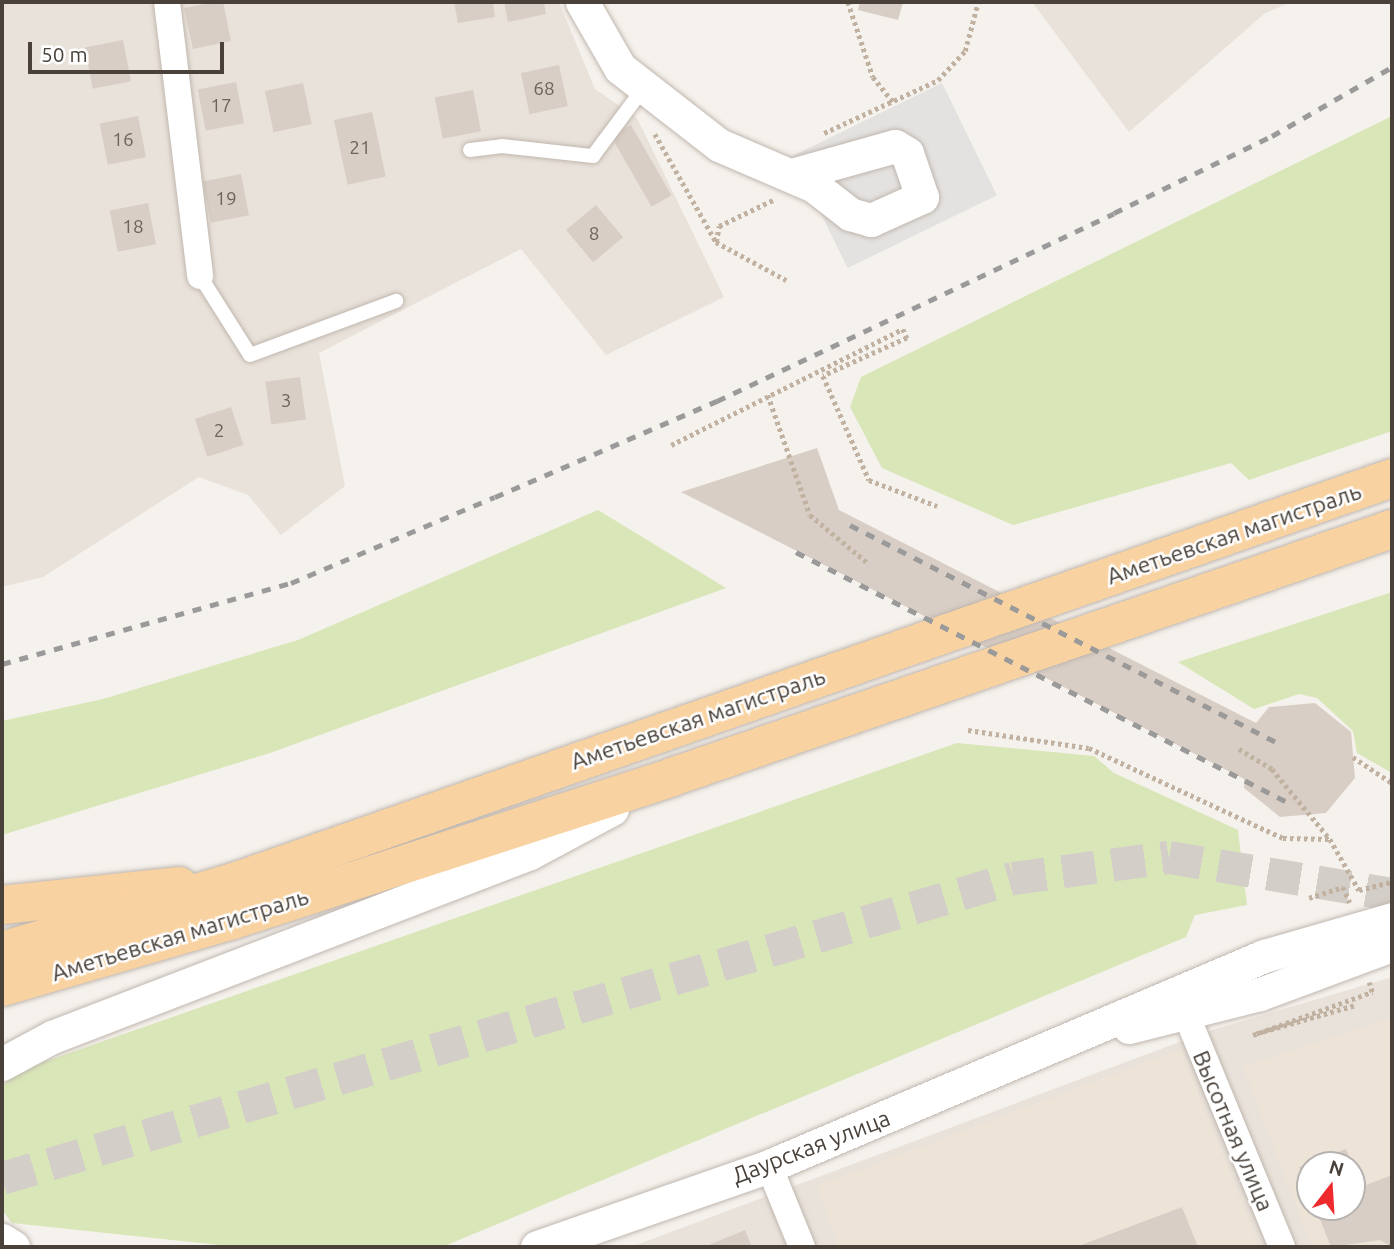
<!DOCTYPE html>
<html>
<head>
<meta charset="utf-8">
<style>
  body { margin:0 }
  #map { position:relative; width:1394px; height:1249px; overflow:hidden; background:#f5f1ec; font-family:Ubuntu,sans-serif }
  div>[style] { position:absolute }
  .residential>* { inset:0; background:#e9e2da }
  .education>* { inset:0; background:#ede3d7 }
  .green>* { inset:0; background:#d9e6b8 }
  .parking>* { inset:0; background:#e4e2e0; transform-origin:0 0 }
  .building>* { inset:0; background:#d9cec5; transform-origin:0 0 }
  .tertiary-tunnel>* { height:33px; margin-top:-16.5px; transform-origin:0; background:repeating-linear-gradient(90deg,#d3cec8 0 33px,transparent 0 50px) }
  .path>* { height:4.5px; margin-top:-2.25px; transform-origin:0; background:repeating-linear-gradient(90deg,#c1b1a1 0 3.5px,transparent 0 7px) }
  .roads { filter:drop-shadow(0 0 2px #c0b7af) drop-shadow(0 0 2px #c0b7af) }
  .service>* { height:14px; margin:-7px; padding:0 7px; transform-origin:7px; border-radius:7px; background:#fff }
  .minor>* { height:26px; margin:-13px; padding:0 13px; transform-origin:13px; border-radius:13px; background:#fff }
  .tertiary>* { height:33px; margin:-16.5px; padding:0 16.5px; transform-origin:16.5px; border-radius:16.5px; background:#fff }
  .primary>* { height:38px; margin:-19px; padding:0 19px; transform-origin:19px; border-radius:19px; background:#f9d2a1 }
  .rail>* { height:5px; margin-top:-2.5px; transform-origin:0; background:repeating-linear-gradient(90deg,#9a9a9a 0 9px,transparent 0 18px) }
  span { translate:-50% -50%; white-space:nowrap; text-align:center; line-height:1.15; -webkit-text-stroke:5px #fff; paint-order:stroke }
  .number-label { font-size:19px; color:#6d645d }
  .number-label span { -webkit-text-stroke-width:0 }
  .street-label { font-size:23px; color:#49413a }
  .frame { position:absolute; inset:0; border:4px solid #49413a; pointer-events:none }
  .north { position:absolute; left:1296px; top:1151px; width:70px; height:70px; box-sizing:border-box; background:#fff; border:2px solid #b6b3b0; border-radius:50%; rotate:17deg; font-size:19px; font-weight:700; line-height:28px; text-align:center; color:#49413a }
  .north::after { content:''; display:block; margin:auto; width:24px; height:32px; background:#ee2a2c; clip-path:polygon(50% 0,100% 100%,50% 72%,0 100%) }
  .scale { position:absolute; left:28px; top:42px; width:196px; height:32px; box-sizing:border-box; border:4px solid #49413a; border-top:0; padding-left:9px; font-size:21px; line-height:24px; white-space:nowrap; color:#49413a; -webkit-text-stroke:5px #fff; paint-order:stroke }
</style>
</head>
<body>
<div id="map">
  <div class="residential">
    <i style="clip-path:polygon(2px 2px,559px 2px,595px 89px,637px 118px,724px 297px,606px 355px,521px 249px,319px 353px,345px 486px,281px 535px,248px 495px,199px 477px,43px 577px,2px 587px)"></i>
    <i style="clip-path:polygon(1032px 2px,1291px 2px,1264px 14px,1129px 132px)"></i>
    <i style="clip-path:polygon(evenodd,1392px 977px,1392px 1247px,631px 1247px,1209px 1031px,1392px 977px,1310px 1165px,1352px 1165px,1352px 1207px,1310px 1207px,1310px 1165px)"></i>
  </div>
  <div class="education">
    <i style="clip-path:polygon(evenodd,1392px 1018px,1392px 1247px,1312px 1247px,1243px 1067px,1392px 1018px,1310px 1165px,1352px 1165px,1352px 1207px,1310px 1207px,1310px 1165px)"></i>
    <i style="clip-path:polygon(1181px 1049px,1260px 1247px,839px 1247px,817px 1186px)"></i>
  </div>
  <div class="green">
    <i style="clip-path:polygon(1392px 116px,1392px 431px,1249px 480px,1231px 463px,1013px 525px,882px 468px,850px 407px,861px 377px)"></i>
    <i style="clip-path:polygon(598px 510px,726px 588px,270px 753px,2px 835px,2px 721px,103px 699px,298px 640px)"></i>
    <i style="clip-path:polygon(1392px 592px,1392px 773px,1357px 753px,1353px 731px,1317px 698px,1299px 694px,1254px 709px,1178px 662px)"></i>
    <i style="clip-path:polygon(957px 743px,1094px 756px,1114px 773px,1238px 830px,1247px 905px,1195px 915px,1186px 937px,442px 1247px,238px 1247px,12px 1223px,2px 1210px,2px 1087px,15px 1072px)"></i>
  </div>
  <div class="parking">
    <i style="left:942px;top:83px;width:125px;height:166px;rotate:64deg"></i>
  </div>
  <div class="building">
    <i style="clip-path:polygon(215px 2px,223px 2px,231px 41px,193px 49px,184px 8px)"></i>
    <i style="clip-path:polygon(454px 2px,493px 2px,495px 17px,458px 23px)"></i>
    <i style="clip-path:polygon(504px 2px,544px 2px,546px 14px,508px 22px)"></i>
    <i style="clip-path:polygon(860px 2px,903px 2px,898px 20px,858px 10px)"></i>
    <i style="left:123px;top:40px;width:42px;height:39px;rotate:79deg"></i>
    <i style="left:559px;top:65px;width:42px;height:39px;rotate:78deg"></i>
    <i style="left:236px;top:82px;width:42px;height:39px;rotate:79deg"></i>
    <i style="left:303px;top:83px;width:42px;height:39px;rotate:78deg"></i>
    <i style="left:473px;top:90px;width:42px;height:39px;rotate:79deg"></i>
    <i style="left:372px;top:112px;width:66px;height:39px;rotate:78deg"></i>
    <i style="left:138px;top:116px;width:42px;height:39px;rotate:79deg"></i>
    <i style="left:631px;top:125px;width:81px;height:23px;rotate:60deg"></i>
    <i style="left:241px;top:174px;width:42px;height:39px;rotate:79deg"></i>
    <i style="left:148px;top:203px;width:42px;height:39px;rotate:79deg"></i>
    <i style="left:596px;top:205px;width:42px;height:39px;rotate:50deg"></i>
    <i style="left:300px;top:377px;width:43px;height:35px;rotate:82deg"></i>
    <i style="left:231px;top:407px;width:40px;height:38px;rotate:72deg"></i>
    <i style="clip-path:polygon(817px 448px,839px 510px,1256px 723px,1269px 707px,1315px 703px,1351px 732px,1355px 778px,1326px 813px,1280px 817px,1244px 788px,1244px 779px,681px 492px)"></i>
    <i style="clip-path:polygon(1346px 1149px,1361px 1187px,1392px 1175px,1392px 1247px,1380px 1240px,1331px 1247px,1315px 1207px,1352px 1207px,1352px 1165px,1310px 1165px,1310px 1194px,1299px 1167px)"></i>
    <i style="clip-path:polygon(1182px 1207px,1198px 1247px,1076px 1247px)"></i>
    <i style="clip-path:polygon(745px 1230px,752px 1247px,704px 1247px)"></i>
  </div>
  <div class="tertiary-tunnel">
    <i style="left:2px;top:1178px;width:1055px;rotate:-16.53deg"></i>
    <i style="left:1013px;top:878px;width:157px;rotate:-7.7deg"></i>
    <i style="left:1169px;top:857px;width:226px;rotate:9.4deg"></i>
  </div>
  <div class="path">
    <i style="left:848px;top:2px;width:79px;rotate:71.6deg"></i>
    <i style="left:873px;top:77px;width:33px;rotate:51deg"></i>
    <i style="left:824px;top:133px;width:126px;rotate:-24.9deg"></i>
    <i style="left:938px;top:80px;width:40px;rotate:-47deg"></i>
    <i style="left:965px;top:51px;width:51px;rotate:-75.1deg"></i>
    <i style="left:655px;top:134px;width:124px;rotate:60.5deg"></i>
    <i style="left:716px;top:242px;width:16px;rotate:-79deg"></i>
    <i style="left:719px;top:226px;width:60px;rotate:-25.7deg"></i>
    <i style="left:716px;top:242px;width:80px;rotate:28.5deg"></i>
    <i style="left:768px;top:395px;width:127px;rotate:70.7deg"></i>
    <i style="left:810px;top:515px;width:77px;rotate:39.7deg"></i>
    <i style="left:671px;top:445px;width:259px;rotate:-26.6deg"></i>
    <i style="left:903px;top:329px;width:10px;rotate:66deg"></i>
    <i style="left:907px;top:338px;width:92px;rotate:155.7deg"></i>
    <i style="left:823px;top:376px;width:114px;rotate:66.1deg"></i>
    <i style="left:869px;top:480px;width:73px;rotate:20.9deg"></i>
    <i style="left:968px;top:730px;width:122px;rotate:8.5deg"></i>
    <i style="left:1089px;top:748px;width:214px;rotate:24.9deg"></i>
    <i style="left:1283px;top:838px;width:47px;rotate:1.2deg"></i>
    <i style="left:1239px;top:749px;width:39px;rotate:31deg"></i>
    <i style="left:1272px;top:769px;width:91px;rotate:50.4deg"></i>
    <i style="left:1330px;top:839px;width:59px;rotate:60.4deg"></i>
    <i style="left:1359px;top:890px;width:34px;rotate:-14deg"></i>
    <i style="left:1353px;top:757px;width:47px;rotate:33.7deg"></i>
    <i style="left:1309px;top:898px;width:36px;rotate:-18deg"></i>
    <i style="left:1343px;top:887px;width:17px;rotate:66deg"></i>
    <i style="left:1354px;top:1006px;width:105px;rotate:164deg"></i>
    <i style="left:1253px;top:1035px;width:127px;rotate:-19.9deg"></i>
    <i style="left:1372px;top:992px;width:10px;rotate:-107deg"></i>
  </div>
  <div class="roads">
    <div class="service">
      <i style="left:470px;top:150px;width:32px;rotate:-7deg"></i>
      <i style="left:502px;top:146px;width:92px;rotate:6.3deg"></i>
      <i style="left:593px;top:156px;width:84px;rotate:-53.3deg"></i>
      <i style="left:200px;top:276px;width:93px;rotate:57.7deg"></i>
      <i style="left:250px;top:355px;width:156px;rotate:-20.3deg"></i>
    </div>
    <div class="minor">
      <i style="left:167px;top:2px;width:276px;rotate:83.1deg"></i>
      <i style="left:1186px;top:1014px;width:252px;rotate:67.6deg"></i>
      <i style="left:769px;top:1166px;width:87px;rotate:67.8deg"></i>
    </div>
    <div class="tertiary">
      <i style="left:582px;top:2px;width:76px;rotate:60.1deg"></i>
      <i style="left:620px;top:68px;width:125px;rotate:37.9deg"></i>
      <i style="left:719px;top:145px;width:103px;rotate:23.3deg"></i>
      <i style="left:814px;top:186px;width:46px;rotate:37.9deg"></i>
      <i style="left:850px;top:214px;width:22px;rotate:16deg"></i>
      <i style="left:871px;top:220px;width:56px;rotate:-24.3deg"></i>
      <i style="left:922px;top:197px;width:46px;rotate:-108.8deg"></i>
      <i style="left:907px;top:153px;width:14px;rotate:-150deg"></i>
      <i style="left:895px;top:146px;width:107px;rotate:164.3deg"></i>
      <i style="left:1129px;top:1027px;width:135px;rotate:-14.1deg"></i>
      <i style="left:1260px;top:994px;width:141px;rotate:-20.4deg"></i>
      <i style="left:2px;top:1064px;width:57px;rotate:-28.4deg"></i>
      <i style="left:52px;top:1037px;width:512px;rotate:-21.05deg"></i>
      <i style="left:530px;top:853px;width:93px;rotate:-28.2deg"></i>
      <i style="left:2px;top:1240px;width:13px;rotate:32deg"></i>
      <i style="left:537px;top:1247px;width:246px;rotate:-19.2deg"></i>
      <i style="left:769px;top:1166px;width:538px;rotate:-22.99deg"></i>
      <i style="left:1264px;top:956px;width:133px;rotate:-16.1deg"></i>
    </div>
    <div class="primary">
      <i style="left:2px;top:905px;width:178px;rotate:-6.1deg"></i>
      <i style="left:2px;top:951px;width:242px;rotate:-16.6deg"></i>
      <i style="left:234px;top:882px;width:1226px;rotate:-19.23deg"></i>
      <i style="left:2px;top:987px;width:241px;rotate:-16.2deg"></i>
      <i style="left:233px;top:920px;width:462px;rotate:-18deg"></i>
      <i style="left:672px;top:777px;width:762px;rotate:-19.01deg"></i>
    </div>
  </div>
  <div class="rail">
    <i style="left:850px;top:525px;width:482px;rotate:27deg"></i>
    <i style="left:796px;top:552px;width:555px;rotate:26.98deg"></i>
    <i style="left:2px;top:664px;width:300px;rotate:-15.7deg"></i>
    <i style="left:291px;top:583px;width:221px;rotate:-22.9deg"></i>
    <i style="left:495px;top:497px;width:242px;rotate:-23.4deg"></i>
    <i style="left:717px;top:401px;width:439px;rotate:-25.3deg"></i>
    <i style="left:1114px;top:213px;width:176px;rotate:-26deg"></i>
    <i style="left:1272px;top:136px;width:138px;rotate:-29.9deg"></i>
  </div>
  <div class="number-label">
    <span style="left:544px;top:89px">68</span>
    <span style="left:221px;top:106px">17</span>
    <span style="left:123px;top:140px">16</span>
    <span style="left:360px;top:148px">21</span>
    <span style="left:226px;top:199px">19</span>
    <span style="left:133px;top:227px">18</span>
    <span style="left:594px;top:234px">8</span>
    <span style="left:286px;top:401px">3</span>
    <span style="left:219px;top:431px">2</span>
  </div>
  <div class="street-label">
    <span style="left:1234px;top:534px;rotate:-19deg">Аметьевская магистраль</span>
    <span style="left:698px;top:719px;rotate:-19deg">Аметьевская магистраль</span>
    <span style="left:180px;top:935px;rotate:-17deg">Аметьевская магистраль</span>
    <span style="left:1233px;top:1131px;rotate:67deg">Высотная улица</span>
    <span style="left:811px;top:1147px;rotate:-21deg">Даурская улица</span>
  </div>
  <div class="frame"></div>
  <div class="north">N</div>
  <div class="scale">50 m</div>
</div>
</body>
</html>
